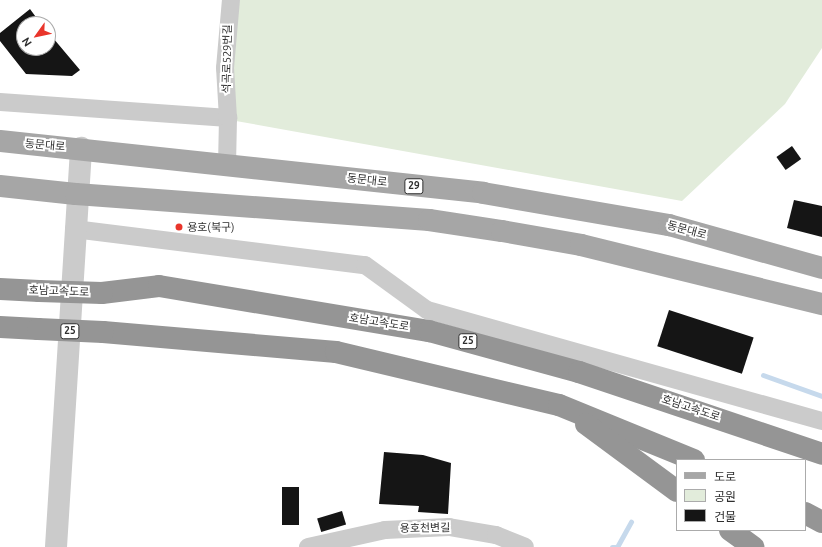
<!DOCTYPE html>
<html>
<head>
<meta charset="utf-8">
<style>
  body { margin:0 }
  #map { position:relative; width:822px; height:547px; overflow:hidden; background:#fff; font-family:Ubuntu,"Noto Sans KR",sans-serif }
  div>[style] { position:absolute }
  .green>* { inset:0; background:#e2ecdb }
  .stream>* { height:5px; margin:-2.5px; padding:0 2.5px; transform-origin:2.5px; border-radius:2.5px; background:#c6d9ec }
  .building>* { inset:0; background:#151515; transform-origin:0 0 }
  .minor>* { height:18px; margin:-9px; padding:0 9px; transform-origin:9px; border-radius:9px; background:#cbcbcb }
  .tertiary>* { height:22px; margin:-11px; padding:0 11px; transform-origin:11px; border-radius:11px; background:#cbcbcb }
  .primary>* { height:22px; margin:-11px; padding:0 11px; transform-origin:11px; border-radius:11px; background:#a6a6a6 }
  .motorway>* { height:22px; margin:-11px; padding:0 11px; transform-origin:11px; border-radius:11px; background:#959595 }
  .motorway-bridge>* { height:22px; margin:-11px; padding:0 11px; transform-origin:11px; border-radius:11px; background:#959595 }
  .dots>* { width:11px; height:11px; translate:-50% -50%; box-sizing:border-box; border:2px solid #fff; border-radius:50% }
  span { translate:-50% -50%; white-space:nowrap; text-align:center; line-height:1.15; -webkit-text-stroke:4px #fff; paint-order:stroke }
  .shield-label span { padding:1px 3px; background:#fff; border:1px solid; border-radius:3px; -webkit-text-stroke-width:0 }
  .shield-label { font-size:10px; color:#2e2e2e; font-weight:700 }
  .street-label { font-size:11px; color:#2e2e2e }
  .poi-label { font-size:11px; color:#2e2e2e }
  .left { translate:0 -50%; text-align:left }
  .legend { position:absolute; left:676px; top:459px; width:130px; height:72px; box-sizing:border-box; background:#fff; border:1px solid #ababab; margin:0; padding:5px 7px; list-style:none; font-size:12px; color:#2e2e2e }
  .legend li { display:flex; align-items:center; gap:8px; height:20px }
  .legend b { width:20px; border:1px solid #ababab }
  .north { position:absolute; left:16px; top:16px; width:40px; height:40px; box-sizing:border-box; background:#fff; border:1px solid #ababab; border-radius:50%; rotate:237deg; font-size:11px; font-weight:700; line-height:16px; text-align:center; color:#2e2e2e }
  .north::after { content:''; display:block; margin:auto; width:14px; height:18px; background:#e9352b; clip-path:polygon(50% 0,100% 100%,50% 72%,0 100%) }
</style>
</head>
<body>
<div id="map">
  <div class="green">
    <i style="clip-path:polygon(239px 0,822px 0,822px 48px,785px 104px,682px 201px,236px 121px,232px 67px)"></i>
  </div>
  <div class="stream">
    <i style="left:763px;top:375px;width:63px;rotate:19.6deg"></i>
    <i style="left:612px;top:547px;width:5px"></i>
    <i style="left:617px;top:547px;width:29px;rotate:-61deg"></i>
  </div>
  <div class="building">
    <i style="clip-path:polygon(30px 9px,41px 24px,24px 24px,24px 48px,48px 48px,48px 32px,80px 70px,72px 76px,26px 74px,0 41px,0 33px)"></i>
    <i style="left:792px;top:146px;width:16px;height:19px;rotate:55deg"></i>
    <i style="clip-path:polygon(794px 200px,822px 206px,822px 237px,787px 228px)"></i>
    <i style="left:669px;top:310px;width:89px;height:38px;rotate:18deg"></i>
    <i style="clip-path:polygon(384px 452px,423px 455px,451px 463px,448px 514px,418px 512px,419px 506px,379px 504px)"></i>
    <i style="left:282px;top:487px;width:17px;height:38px"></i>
    <i style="left:342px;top:511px;width:14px;height:26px;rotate:73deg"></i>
  </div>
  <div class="minor">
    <i style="left:0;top:102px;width:229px;rotate:4deg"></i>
    <i style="left:228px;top:118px;width:46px;rotate:91.2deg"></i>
    <i style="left:228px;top:118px;width:50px;rotate:-93.4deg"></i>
    <i style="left:225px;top:68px;width:68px;rotate:-85deg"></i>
    <i style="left:74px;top:229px;width:293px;rotate:7.1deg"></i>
    <i style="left:365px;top:265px;width:77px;rotate:36deg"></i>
    <i style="left:427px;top:310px;width:410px;rotate:15.7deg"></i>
    <i style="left:308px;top:547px;width:79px;rotate:-12.4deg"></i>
    <i style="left:385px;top:530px;width:64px;rotate:-2.7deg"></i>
    <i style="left:449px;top:527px;width:48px;rotate:9.7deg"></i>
    <i style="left:496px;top:535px;width:31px;rotate:22deg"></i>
  </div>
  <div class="tertiary">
    <i style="left:56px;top:547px;width:400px;rotate:-86.4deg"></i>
  </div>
  <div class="primary">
    <i style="left:0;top:141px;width:486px;rotate:6.1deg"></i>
    <i style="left:483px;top:193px;width:189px;rotate:9.8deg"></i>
    <i style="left:669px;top:225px;width:159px;rotate:15.7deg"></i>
    <i style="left:0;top:186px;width:76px;rotate:6deg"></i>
    <i style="left:76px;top:194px;width:354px;rotate:4.2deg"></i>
    <i style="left:429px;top:220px;width:74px;rotate:8.6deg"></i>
    <i style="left:502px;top:231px;width:80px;rotate:10deg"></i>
    <i style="left:581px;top:245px;width:248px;rotate:13.8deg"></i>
  </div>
  <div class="motorway">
    <i style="left:0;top:289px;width:39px;rotate:3deg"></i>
    <i style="left:102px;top:293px;width:57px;rotate:-7deg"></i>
    <i style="left:159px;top:286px;width:274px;rotate:9.5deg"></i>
    <i style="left:429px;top:331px;width:156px;rotate:15.3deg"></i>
    <i style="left:579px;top:372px;width:256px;rotate:18.6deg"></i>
    <i style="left:0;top:327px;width:38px;rotate:3deg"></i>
    <i style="left:103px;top:332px;width:234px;rotate:4.9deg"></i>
    <i style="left:336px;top:352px;width:229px;rotate:13.4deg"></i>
    <i style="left:559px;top:405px;width:146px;rotate:22.2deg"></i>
    <i style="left:586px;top:424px;width:113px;rotate:36.4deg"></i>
    <i style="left:805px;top:513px;width:19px;rotate:28deg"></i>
    <i style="left:730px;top:530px;width:29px;rotate:36deg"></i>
  </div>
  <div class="motorway-bridge">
    <i style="left:39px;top:291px;width:63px;rotate:1.8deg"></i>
    <i style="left:38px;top:329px;width:65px;rotate:2.6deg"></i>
  </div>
  <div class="dots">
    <i style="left:179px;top:227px;background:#e9352b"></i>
  </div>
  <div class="shield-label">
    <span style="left:414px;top:186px">29</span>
    <span style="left:70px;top:331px">25</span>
    <span style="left:468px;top:341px">25</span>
  </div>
  <div class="street-label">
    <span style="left:227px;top:59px;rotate:-89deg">석곡로529번길</span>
    <span style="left:45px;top:145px;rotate:5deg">동문대로</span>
    <span style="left:367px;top:180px;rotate:6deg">동문대로</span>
    <span style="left:687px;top:230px;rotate:15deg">동문대로</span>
    <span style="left:59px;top:291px;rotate:2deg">호남고속도로</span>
    <span style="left:379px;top:322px;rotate:9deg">호남고속도로</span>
    <span style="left:691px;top:408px;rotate:18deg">호남고속도로</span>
    <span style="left:425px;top:528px;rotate:-1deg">용호천변길</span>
  </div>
  <div class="poi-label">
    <span class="left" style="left:187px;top:227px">용호(북구)</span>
  </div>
  <ul class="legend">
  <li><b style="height:5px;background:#a6a6a6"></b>도로</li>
  <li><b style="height:11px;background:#e2ecdb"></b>공원</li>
  <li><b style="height:11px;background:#151515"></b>건물</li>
  </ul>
  <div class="north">N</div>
</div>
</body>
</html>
